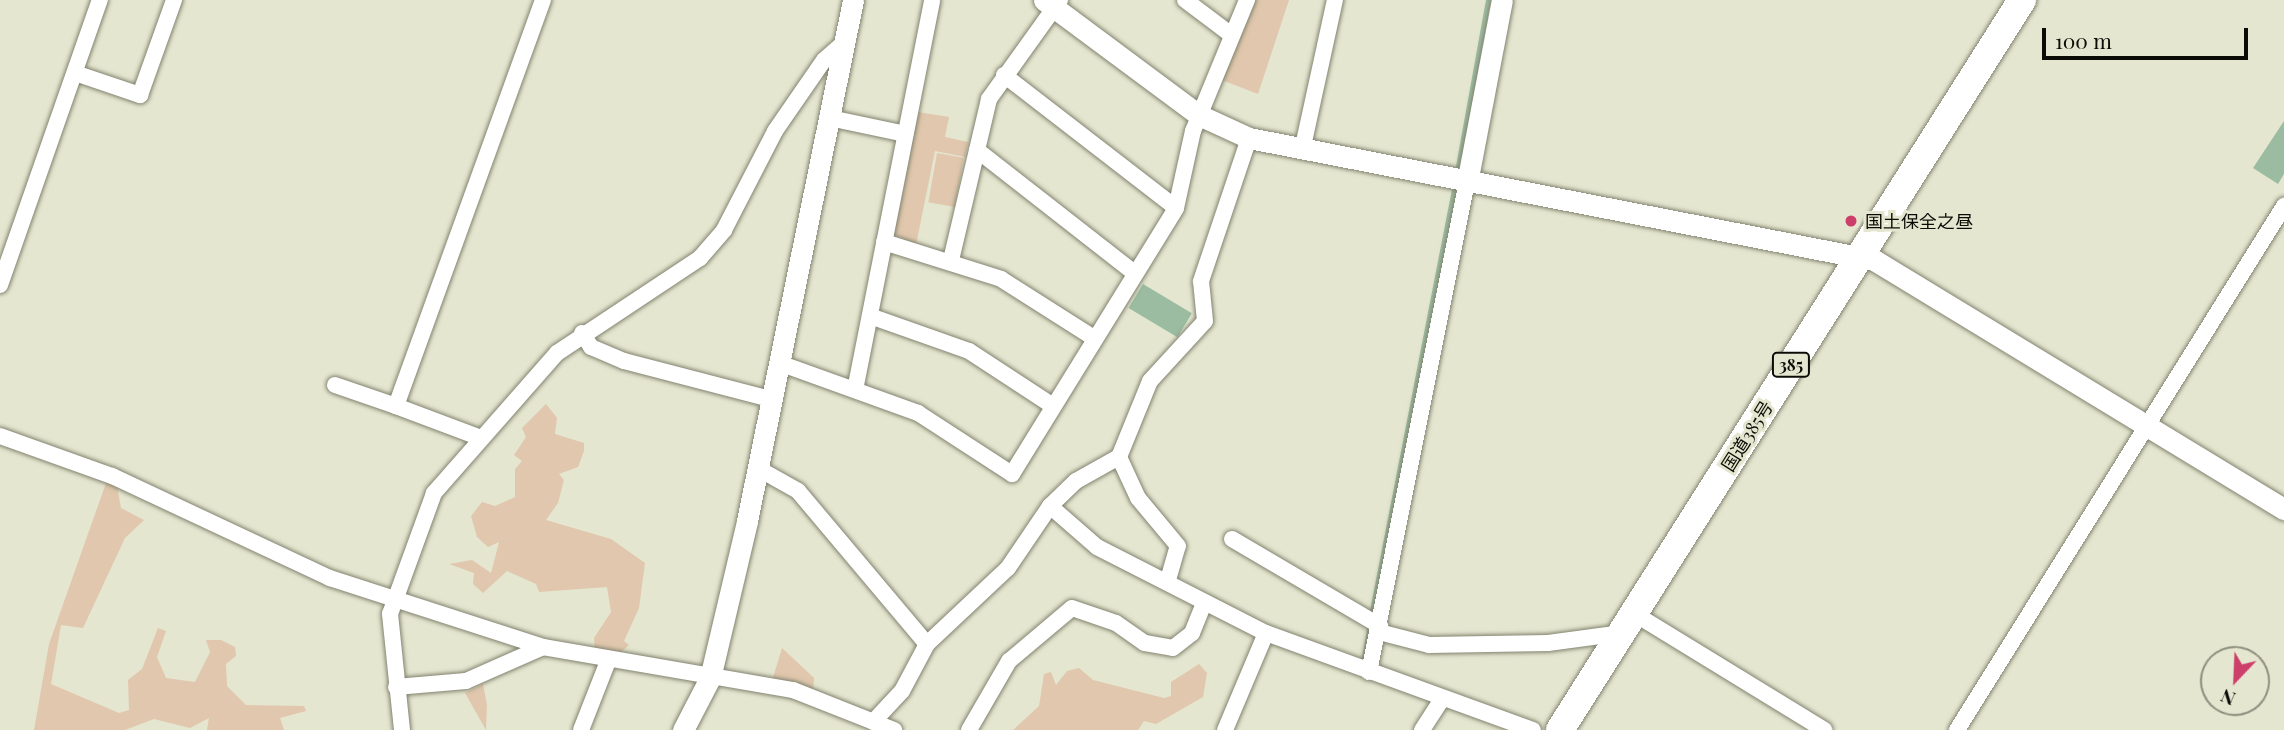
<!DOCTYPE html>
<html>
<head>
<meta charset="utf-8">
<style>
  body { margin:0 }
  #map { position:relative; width:2284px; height:730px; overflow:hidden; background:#e5e6d0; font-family:"Playfair Display","Noto Sans JP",serif }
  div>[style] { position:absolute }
  .green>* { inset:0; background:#e0c7ad; transform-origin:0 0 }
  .water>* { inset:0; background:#9bbca1; transform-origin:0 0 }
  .stream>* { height:4.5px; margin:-2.25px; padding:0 2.25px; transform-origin:2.25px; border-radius:2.25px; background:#9bbca1 }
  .roads { filter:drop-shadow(0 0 2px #82836f) drop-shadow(0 0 2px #82836f) }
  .street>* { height:16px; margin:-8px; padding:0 8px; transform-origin:8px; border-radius:8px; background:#fff }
  .secondary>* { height:21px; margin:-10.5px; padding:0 10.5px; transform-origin:10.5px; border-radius:10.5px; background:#fff }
  .highway>* { height:28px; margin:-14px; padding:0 14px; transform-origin:14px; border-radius:14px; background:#fff }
  .dots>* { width:19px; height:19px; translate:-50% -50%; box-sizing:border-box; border:4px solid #e5e6d0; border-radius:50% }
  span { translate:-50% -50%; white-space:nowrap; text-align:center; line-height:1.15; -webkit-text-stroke:6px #e5e6d0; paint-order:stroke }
  .shield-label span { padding:2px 5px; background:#e5e6d0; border:2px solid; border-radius:5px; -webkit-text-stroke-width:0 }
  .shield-label { font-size:16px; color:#0c0c06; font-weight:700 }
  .poi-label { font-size:18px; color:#0c0c06 }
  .left { translate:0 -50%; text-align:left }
  .street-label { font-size:18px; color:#0c0c06 }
  .north { position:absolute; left:2200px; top:646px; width:70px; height:70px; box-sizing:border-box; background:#e5e6d0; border:2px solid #8e8f7f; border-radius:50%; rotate:203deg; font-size:19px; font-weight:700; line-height:28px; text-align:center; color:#0c0c06 }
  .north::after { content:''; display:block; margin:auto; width:24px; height:32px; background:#cd3f6b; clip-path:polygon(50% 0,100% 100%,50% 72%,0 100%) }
  .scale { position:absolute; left:2042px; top:28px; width:206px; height:32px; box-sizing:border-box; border:4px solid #0c0c06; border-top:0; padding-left:9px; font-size:21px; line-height:24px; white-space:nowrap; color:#0c0c06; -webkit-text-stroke:5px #e5e6d0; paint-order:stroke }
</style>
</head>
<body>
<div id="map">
  <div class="green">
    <i style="clip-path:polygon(1256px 0,1289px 0,1258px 94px,1219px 79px)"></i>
    <i style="clip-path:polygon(917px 112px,949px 117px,945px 137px,968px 142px,965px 157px,935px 151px,916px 245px,893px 234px)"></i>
    <i style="left:937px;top:153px;width:27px;height:50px;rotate:10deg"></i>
    <i style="clip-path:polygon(546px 404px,557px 418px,555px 434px,584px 443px,584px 451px,578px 467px,559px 474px,564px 480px,558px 503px,546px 520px,611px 539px,645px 563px,639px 608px,624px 641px,629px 645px,617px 656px,595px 651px,594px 638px,611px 612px,607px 587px,539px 592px,536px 584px,507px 571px,483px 593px,473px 584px,474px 573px,449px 564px,472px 560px,491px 573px,499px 542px,488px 547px,477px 537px,471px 516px,482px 502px,495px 506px,515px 497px,515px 469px,522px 461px,514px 455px,526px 437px,522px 428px)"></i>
    <i style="clip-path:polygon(106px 483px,117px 486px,121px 508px,144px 520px,125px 538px,83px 628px,61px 625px,51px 684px,119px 713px,129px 710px,128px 680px,142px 669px,158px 628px,166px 631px,157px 657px,166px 678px,195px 682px,210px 652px,206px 640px,221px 640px,235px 647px,236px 656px,226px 664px,227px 686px,246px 705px,304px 706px,306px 711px,280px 718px,284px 730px,207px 730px,209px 718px,190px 728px,154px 719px,125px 730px,34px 730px,49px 644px)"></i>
    <i style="clip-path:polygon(782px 648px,814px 678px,813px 692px,772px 681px)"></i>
    <i style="clip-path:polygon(1199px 664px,1207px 673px,1203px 697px,1156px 724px,1144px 721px,1138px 730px,1013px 730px,1039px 706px,1044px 674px,1051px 672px,1056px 685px,1067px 671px,1079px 668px,1093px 680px,1164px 698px,1171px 696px,1171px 682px)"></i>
    <i style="clip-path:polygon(483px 684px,487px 705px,486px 730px,465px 693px)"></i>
  </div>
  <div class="water">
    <i style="clip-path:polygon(2284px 121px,2284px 174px,2278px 184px,2253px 168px)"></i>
    <i style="left:1143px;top:284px;width:57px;height:28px;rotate:31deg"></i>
  </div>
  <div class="stream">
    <i style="left:1457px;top:172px;width:175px;rotate:-79.8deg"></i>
    <i style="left:1371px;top:616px;width:440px;rotate:-79deg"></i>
    <i style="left:1364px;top:658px;width:35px;rotate:-80deg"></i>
  </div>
  <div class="roads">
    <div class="street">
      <i style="left:1185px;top:0;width:55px;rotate:36.9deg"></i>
      <i style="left:75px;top:73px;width:69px;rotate:18.7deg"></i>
      <i style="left:140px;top:95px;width:101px;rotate:-70.3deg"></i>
      <i style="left:1004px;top:75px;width:217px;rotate:37.7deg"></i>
      <i style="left:830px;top:118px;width:77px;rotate:12deg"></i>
      <i style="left:977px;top:150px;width:198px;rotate:38deg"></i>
      <i style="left:1302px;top:151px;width:155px;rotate:-77.7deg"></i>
      <i style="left:884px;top:242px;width:123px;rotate:17.5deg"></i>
      <i style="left:1001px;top:279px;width:110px;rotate:32.4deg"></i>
      <i style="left:951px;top:260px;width:165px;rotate:-76.7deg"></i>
      <i style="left:989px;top:99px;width:122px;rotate:-54.4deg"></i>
      <i style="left:0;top:285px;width:302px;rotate:-70.7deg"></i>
      <i style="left:870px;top:316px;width:105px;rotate:19.5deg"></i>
      <i style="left:969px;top:351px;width:100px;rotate:33.2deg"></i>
      <i style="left:582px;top:333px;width:17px;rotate:57deg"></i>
      <i style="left:591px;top:347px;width:36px;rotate:23deg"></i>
      <i style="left:624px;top:361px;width:155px;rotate:14.6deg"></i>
      <i style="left:782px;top:364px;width:145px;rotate:19.8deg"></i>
      <i style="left:918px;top:413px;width:112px;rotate:33deg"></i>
      <i style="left:1012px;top:474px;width:312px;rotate:-58.3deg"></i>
      <i style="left:1176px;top:208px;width:79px;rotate:-77.6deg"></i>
      <i style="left:1193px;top:131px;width:142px;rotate:-67.6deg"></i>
      <i style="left:335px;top:385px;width:65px;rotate:19deg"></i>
      <i style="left:856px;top:385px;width:392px;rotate:-78.8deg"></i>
      <i style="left:0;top:436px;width:119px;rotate:19.7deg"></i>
      <i style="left:112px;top:476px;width:241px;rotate:25.1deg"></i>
      <i style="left:330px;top:578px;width:224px;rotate:17.9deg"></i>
      <i style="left:543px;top:647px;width:254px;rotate:9.8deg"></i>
      <i style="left:793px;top:690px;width:109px;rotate:21.6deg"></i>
      <i style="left:481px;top:438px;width:91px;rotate:-159.4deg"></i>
      <i style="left:396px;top:406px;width:432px;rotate:-70.1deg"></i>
      <i style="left:759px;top:469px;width:45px;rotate:29.4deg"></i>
      <i style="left:798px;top:491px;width:200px;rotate:49.9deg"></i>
      <i style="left:1050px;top:506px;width:36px;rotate:-44deg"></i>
      <i style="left:1076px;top:481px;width:49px;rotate:-29.2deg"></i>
      <i style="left:1232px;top:539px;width:172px;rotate:30.4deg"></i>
      <i style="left:1168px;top:580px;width:35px;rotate:-74deg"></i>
      <i style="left:1178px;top:546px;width:62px;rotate:-129.8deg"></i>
      <i style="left:1138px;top:498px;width:45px;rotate:-114.9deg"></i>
      <i style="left:1119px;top:457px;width:82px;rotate:-67.8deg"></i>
      <i style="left:1150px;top:381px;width:81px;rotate:-47.5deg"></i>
      <i style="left:1205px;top:321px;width:40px;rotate:-95.7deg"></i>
      <i style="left:1201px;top:281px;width:151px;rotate:-71.4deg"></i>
      <i style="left:1635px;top:614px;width:222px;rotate:31.5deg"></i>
      <i style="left:1379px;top:632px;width:52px;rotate:14.6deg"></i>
      <i style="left:1429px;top:645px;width:119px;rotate:-1deg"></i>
      <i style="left:1548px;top:643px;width:75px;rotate:-7.7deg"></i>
      <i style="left:1369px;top:672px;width:499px;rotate:-78.7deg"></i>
      <i style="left:396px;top:687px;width:70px;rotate:-4.9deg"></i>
      <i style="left:466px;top:681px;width:84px;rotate:-23.8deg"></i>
      <i style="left:873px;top:722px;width:42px;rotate:-46.9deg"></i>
      <i style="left:902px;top:691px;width:53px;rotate:-62deg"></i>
      <i style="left:927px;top:644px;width:111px;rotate:-43.2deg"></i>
      <i style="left:1008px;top:568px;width:75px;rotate:-55.9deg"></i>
      <i style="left:1050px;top:506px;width:62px;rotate:41.1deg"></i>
      <i style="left:1097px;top:547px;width:190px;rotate:27deg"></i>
      <i style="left:1266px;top:633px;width:284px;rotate:20deg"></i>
      <i style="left:402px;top:730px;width:117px;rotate:-95.9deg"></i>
      <i style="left:390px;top:614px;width:129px;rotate:-70deg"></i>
      <i style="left:434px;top:493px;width:186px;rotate:-48.7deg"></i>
      <i style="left:557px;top:353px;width:172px;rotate:-33.6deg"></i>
      <i style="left:700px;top:258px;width:37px;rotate:-49deg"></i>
      <i style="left:724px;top:230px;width:111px;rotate:-62.7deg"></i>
      <i style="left:775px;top:131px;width:86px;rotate:-55.4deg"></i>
      <i style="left:824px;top:60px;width:28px;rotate:-41deg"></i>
      <i style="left:581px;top:730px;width:74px;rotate:-68.6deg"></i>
      <i style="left:969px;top:730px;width:80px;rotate:-59.9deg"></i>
      <i style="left:1009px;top:661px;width:82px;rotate:-40.1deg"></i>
      <i style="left:1072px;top:608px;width:46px;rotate:18.8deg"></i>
      <i style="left:1116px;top:623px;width:35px;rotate:35deg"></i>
      <i style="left:1145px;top:643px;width:28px;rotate:10deg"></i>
      <i style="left:1173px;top:648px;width:24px;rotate:-38deg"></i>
      <i style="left:1192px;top:633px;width:32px;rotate:-68deg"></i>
      <i style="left:1225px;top:730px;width:105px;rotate:-67.1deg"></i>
      <i style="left:1422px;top:730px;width:37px;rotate:-57deg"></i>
      <i style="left:1957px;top:730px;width:618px;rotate:-58.03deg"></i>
    </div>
    <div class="secondary">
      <i style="left:1044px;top:0;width:193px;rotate:36.6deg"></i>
      <i style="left:1199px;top:115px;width:55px;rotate:24.7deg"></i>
      <i style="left:1249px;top:138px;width:637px;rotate:11.05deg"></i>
      <i style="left:1874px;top:260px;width:480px;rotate:31.3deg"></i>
      <i style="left:1467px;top:183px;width:186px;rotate:-79.2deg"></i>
      <i style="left:683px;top:730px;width:59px;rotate:-62.6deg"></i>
      <i style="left:710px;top:678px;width:161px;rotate:-76.7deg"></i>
      <i style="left:747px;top:521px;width:532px;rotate:-78.5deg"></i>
    </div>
    <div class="highway">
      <i style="left:1560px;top:730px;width:864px;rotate:-57.67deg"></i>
    </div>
  </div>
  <div class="dots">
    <i style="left:1851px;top:221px;background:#cd3f6b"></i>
  </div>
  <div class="shield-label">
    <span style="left:1791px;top:365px">385</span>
  </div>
  <div class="poi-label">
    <span class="left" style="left:1865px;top:221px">国土保全之昼</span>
  </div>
  <div class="street-label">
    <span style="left:1747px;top:436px;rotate:-58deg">国道385号</span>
  </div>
  <div class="north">N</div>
  <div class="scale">100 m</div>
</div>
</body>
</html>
